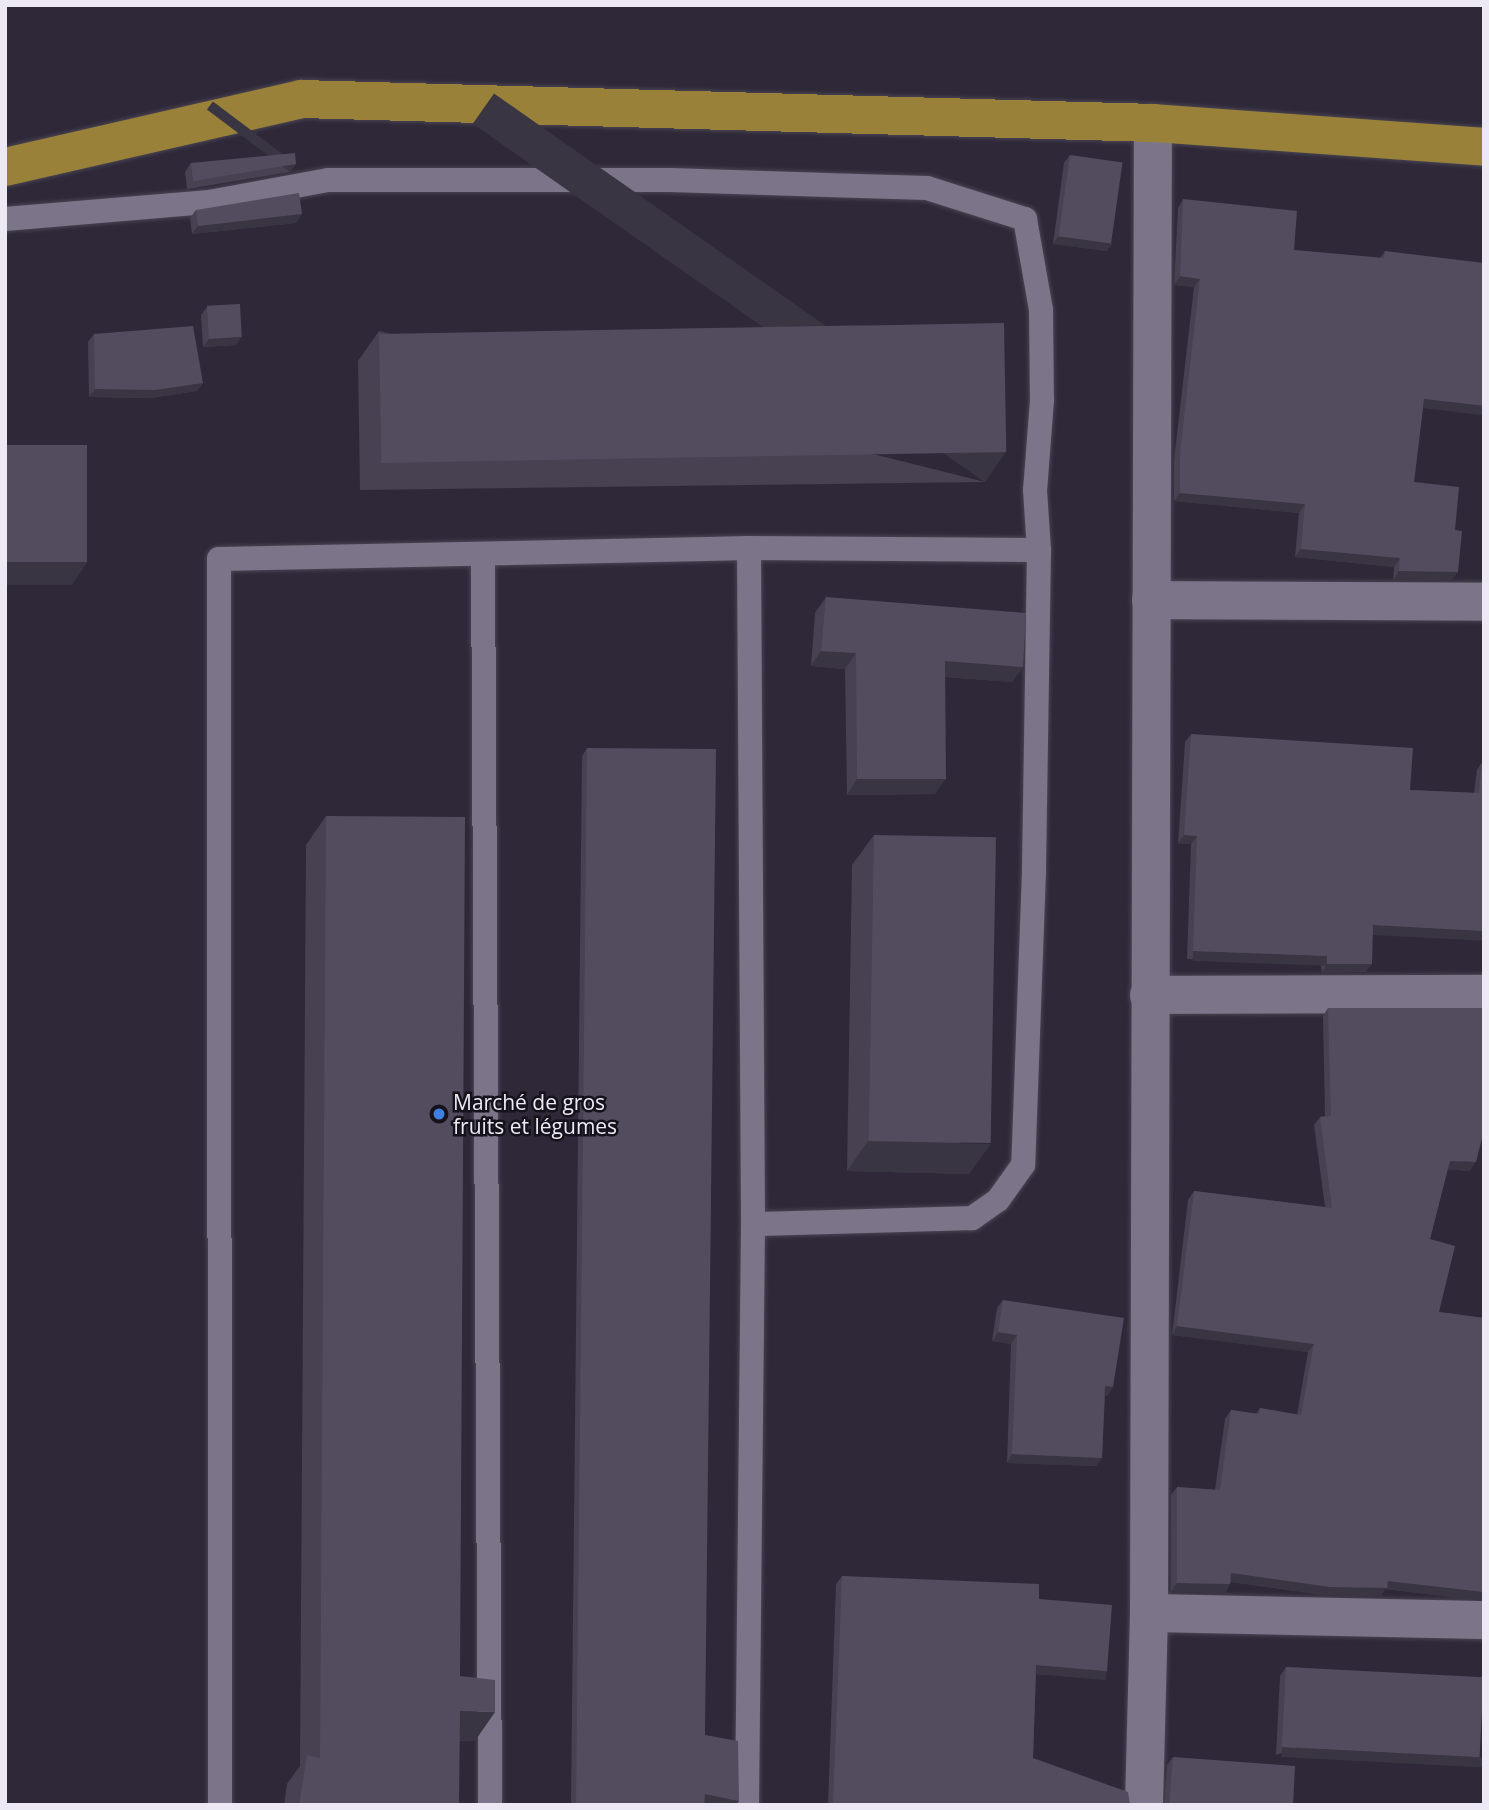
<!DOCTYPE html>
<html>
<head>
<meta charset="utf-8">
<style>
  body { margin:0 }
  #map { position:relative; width:1489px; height:1810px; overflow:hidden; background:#2e2838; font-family:"Open Sans",sans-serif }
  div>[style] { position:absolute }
  .roads { filter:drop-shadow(0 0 2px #494452) drop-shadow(0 0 2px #494452) }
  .lane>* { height:24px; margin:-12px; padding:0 12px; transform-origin:12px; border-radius:12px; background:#7c7589 }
  .street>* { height:38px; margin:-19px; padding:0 19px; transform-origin:19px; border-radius:19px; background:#7c7589 }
  .primary>* { height:38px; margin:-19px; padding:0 19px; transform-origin:19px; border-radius:19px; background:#998139 }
  .wall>* { inset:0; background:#474152 }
  .shaded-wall>* { inset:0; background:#3a3542; transform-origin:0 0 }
  .building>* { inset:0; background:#534c5f; transform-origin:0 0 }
  .dots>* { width:19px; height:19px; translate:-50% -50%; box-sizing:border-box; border:4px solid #15121a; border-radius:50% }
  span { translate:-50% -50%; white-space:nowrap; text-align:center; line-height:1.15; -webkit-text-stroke:5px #15121a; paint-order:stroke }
  .poi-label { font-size:21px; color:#ece8f4 }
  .left { translate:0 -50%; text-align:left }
  .frame { position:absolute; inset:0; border:7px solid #ece8f4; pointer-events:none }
</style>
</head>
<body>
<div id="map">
  <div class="roads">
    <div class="lane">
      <i style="left:5px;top:219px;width:205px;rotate:-4.8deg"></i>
      <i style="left:209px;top:202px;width:121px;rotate:-10.5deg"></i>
      <i style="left:328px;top:180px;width:342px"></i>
      <i style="left:670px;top:180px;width:257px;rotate:1.8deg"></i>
      <i style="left:927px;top:188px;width:103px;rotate:17.6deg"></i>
      <i style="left:1025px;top:219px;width:92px;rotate:80deg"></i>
      <i style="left:1041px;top:310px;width:90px;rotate:89.4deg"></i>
      <i style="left:1042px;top:400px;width:90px;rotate:94.4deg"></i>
      <i style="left:1035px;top:490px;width:60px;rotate:86.2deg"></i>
      <i style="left:1039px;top:550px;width:321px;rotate:90.9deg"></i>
      <i style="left:1034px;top:871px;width:294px;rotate:92.1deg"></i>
      <i style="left:1023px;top:1165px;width:43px;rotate:125.5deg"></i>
      <i style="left:998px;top:1200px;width:32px;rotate:145deg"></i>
      <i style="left:972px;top:1218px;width:219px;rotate:178.4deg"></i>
      <i style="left:753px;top:1224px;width:581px;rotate:90.59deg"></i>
      <i style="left:749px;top:548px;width:676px;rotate:89.66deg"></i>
      <i style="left:483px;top:555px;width:1250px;rotate:89.68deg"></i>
      <i style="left:220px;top:1805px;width:1246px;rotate:-90.05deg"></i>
      <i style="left:219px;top:559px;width:530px;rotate:-1.19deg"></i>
      <i style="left:749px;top:548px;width:290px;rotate:0.4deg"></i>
    </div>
    <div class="street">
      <i style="left:1151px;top:600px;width:333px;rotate:0.3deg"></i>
      <i style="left:1149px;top:995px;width:335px;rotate:-0.2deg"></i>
      <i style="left:1149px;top:1613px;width:335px;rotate:1.2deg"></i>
      <i style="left:1144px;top:1805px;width:192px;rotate:-88.5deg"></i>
      <i style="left:1149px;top:1613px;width:1490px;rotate:-89.85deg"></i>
    </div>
    <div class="primary">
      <i style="left:5px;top:167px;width:304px;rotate:-12.9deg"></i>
      <i style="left:301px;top:99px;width:852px;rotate:1.61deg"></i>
      <i style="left:1153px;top:123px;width:332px;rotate:4.1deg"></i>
    </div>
  </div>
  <div class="wall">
    <i style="clip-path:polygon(1070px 155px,1107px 251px,1053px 244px,1064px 163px)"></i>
    <i style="clip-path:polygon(191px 163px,296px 164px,290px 172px,187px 189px,185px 172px)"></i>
    <i style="clip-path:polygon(1183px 199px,1294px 250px,1380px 258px,1385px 251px,1423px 408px,1414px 482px,1455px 530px,1452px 580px,1393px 580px,1394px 567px,1295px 557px,1299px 513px,1174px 501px,1174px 460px,1194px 287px,1174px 285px,1178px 208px)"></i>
    <i style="clip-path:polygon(196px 210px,296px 223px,192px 234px,190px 218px)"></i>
    <i style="clip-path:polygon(207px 307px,236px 345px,203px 347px,201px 315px)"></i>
    <i style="clip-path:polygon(379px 331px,985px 482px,360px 490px,358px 361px)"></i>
    <i style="clip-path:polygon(94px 334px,203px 383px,197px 391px,150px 398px,89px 397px,88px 342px)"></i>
    <i style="clip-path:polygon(826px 597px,1023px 667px,1012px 682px,945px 677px,935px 794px,847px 795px,845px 669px,811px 666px,815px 613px)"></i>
    <i style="clip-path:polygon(1191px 734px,1410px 790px,1474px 793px,1477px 770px,1482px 762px,1484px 940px,1373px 933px,1366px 972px,1322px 973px,1321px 964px,1187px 959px,1191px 844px,1178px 844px,1185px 742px)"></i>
    <i style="clip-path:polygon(587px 748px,705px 1735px,739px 1801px,736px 1805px,713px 1805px,704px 1803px,704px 1805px,571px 1805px,582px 756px)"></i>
    <i style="clip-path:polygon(326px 816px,460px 1676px,475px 1741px,459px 1741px,459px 1805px,284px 1805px,287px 1784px,300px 1766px,306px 845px)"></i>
    <i style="clip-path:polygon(874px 835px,969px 1174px,847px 1171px,852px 865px)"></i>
    <i style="clip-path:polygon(1328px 1008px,1470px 1171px,1447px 1169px,1430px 1239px,1439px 1312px,1484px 1318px,1484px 1601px,1385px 1589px,1381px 1596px,1324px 1595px,1231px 1582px,1225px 1593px,1171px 1591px,1171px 1495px,1177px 1487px,1215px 1490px,1225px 1419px,1231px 1410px,1256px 1414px,1260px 1408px,1297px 1415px,1308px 1352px,1172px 1335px,1188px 1200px,1194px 1191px,1325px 1207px,1314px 1125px,1320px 1117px,1325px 1116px,1323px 1016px)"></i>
    <i style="clip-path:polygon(1003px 1300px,1108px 1396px,1105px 1395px,1102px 1458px,1096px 1466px,1007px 1463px,1011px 1344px,992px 1341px,997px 1308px)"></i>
    <i style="clip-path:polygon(842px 1576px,1039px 1599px,1107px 1671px,1101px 1679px,1036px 1674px,1033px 1758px,1130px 1805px,828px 1805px,836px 1584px)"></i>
    <i style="clip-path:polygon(1286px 1667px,1484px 1679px,1276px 1755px,1280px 1676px)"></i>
    <i style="clip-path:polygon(1173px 1757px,1293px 1805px,1164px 1805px,1167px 1765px)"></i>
  </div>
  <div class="shaded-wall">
    <i style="left:296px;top:164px;width:10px;height:104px;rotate:127deg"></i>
    <i style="clip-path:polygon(302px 214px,296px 223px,192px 234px,198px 226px)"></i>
    <i style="clip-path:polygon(1059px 236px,1113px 243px,1107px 251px,1053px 244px)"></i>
    <i style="clip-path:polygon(1180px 276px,1200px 279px,1194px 287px,1174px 285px)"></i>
    <i style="clip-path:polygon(242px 337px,236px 345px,203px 347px,209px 339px)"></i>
    <i style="clip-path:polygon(203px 383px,197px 391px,150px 398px,89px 397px,95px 389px)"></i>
    <i style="left:1424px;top:399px;width:60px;height:9px;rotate:7deg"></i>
    <i style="left:1006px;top:452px;width:37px;height:625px;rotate:125deg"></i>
    <i style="clip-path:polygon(1180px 493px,1305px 504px,1299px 513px,1174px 501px)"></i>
    <i style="clip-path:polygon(1301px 549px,1400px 558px,1394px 567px,1295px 557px)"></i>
    <i style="clip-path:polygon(88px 561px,72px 585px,5px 585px,5px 562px)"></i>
    <i style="clip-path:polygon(1399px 571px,1458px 572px,1452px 580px,1393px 580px)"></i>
    <i style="clip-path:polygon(821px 651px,856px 653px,845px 669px,811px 666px)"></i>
    <i style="clip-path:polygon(945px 661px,1023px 667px,1012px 682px,934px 676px)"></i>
    <i style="clip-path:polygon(857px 779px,946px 779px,935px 794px,847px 795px)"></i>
    <i style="clip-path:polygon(1184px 835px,1197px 836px,1191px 844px,1178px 844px)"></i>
    <i style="left:1373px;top:925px;width:111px;height:10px;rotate:3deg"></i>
    <i style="left:1193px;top:951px;width:134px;height:10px;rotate:2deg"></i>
    <i style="clip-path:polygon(1327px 964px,1372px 964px,1366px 972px,1322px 973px)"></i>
    <i style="clip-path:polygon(868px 1141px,991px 1144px,969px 1174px,847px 1171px)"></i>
    <i style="clip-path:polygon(1450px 1161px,1476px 1162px,1470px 1171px,1444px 1169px)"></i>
    <i style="clip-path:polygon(1177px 1326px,1314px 1344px,1308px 1352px,1172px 1335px)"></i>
    <i style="clip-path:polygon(998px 1332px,1017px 1335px,1011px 1344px,992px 1341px)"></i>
    <i style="clip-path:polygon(1105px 1386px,1113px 1387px,1108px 1396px,1099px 1394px)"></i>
    <i style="clip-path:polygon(1012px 1454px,1102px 1458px,1096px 1466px,1007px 1463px)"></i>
    <i style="clip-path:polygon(1231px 1573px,1388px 1581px,1484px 1592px,1484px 1601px,1385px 1589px,1381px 1596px,1324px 1595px,1225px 1581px)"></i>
    <i style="clip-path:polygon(1177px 1583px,1230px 1584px,1225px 1593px,1171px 1591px)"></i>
    <i style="left:1036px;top:1665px;width:71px;height:9px;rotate:5deg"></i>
    <i style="clip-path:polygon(460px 1711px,495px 1712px,475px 1741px,439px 1740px)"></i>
    <i style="left:1282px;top:1747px;width:202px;height:10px;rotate:3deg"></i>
    <i style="clip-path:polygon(705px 1794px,739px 1801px,736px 1805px,713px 1805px,699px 1802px)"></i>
  </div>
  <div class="building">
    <i style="clip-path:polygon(295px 153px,296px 164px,193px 181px,191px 163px)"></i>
    <i style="left:1070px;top:155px;width:53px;height:82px;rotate:8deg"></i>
    <i style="clip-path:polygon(299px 193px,302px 214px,198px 226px,196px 210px)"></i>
    <i style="clip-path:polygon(1183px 199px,1297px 211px,1294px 250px,1384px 258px,1385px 251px,1484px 263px,1484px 406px,1424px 399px,1414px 482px,1459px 487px,1455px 530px,1462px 531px,1458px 572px,1399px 571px,1400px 558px,1301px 549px,1305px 504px,1180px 493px,1180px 452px,1200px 279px,1180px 276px)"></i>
    <i style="left:240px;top:304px;width:33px;height:33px;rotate:87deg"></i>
    <i style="left:1004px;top:323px;width:129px;height:625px;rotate:89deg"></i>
    <i style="clip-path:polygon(193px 326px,203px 383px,155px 390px,95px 389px,94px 334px)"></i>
    <i style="left:5px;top:445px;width:82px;height:117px"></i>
    <i style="clip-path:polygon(826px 597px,1026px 613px,1023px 667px,945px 661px,946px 779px,857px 779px,856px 653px,821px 651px)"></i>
    <i style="clip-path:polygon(1191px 734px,1413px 748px,1410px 790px,1479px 793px,1482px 762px,1484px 762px,1484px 931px,1373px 925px,1372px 964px,1327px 964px,1327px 956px,1193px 951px,1197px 836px,1184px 835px)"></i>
    <i style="clip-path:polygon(587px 748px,716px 749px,705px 1735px,738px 1741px,739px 1801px,705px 1794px,704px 1805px,576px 1805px)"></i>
    <i style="clip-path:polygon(326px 816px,465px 817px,460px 1676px,495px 1680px,495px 1712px,460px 1711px,459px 1805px,299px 1805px,307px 1755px,320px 1758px)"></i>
    <i style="left:874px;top:835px;width:122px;height:306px;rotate:1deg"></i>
    <i style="clip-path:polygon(1328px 1008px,1484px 1008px,1484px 1130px,1476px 1162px,1450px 1161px,1430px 1239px,1455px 1246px,1439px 1312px,1484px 1318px,1484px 1592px,1388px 1581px,1387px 1588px,1330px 1587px,1231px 1573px,1230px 1584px,1177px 1583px,1177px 1487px,1220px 1490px,1231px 1410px,1259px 1414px,1260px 1408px,1301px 1415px,1314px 1344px,1177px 1326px,1194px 1191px,1332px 1208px,1320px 1117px,1331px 1116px)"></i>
    <i style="clip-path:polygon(1003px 1300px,1124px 1318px,1113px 1387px,1105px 1386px,1102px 1458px,1012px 1454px,1017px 1335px,998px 1332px)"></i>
    <i style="clip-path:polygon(842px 1576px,1039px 1584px,1039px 1599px,1112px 1605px,1107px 1671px,1036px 1665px,1033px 1758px,1128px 1792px,1130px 1805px,833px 1805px)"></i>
    <i style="left:1286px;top:1667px;width:198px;height:80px;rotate:3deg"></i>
    <i style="clip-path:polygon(1173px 1757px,1295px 1766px,1293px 1805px,1169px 1805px)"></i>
  </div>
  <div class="dots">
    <i style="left:439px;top:1114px;background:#3f7fe0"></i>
  </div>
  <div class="poi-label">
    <span class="left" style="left:453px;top:1114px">Marché de gros<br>fruits et légumes</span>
  </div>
  <div class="frame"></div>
</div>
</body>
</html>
